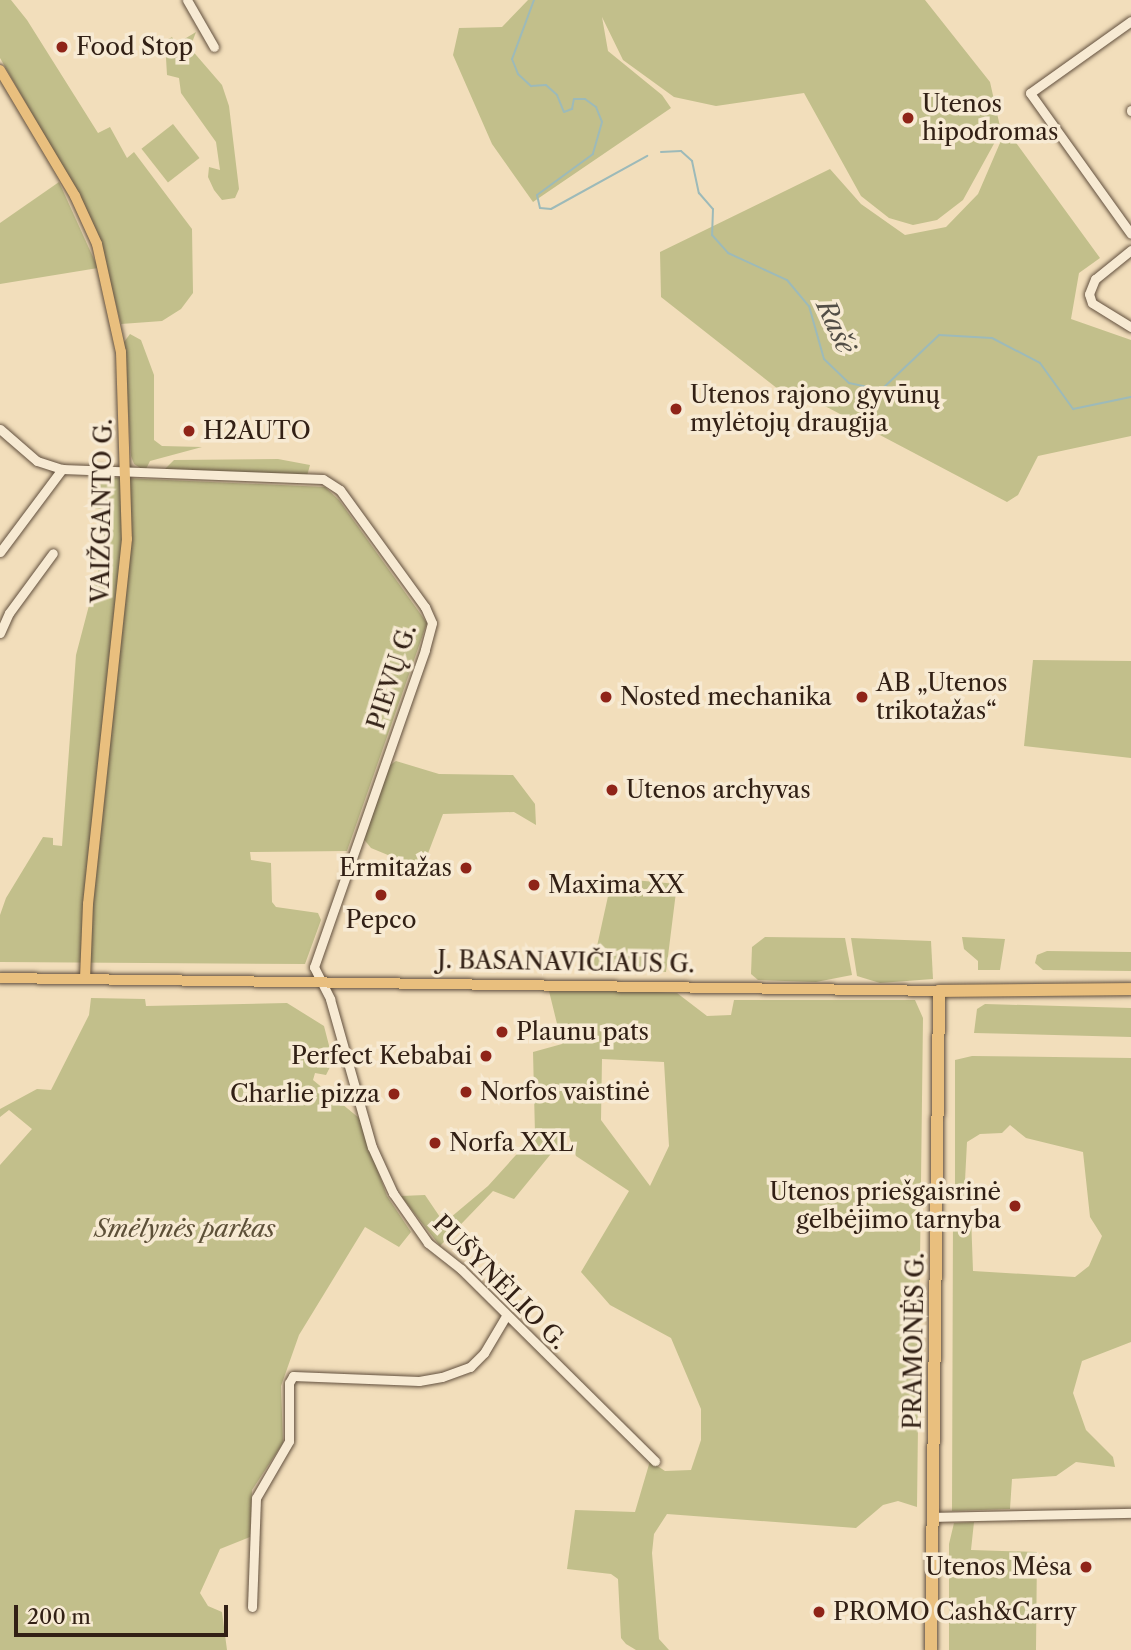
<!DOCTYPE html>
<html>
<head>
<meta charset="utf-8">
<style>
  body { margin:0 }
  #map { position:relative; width:1131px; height:1650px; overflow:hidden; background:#f2debb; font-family:"Libre Caslon Text",serif }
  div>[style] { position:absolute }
  .green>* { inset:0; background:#c2bf8b; transform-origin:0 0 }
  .stream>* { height:2px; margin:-1px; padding:0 1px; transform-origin:1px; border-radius:1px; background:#9dbab9 }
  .roads { filter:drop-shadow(0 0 2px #62503e) drop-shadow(0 0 2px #62503e) }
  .minor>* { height:9px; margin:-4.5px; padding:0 4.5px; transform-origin:4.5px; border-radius:4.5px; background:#f7ead3 }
  .major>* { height:10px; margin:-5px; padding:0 5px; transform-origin:5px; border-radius:5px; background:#e9bf7e }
  .highway>* { height:12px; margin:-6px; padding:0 6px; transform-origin:6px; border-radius:6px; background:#e9bf7e }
  .dots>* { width:19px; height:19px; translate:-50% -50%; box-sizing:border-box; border:4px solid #f7ead3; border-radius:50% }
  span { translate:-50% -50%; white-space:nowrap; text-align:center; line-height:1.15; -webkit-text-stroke:7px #f7ead3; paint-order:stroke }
  .poi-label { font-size:24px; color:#322015 }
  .left { translate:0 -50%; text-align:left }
  .right { translate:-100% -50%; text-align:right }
  .street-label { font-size:24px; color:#322015 }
  .park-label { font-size:24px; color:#5d5038; font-style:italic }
  .water-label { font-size:26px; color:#524e46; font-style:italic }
  .scale { position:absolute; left:14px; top:1605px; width:214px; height:32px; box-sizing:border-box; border:4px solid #322015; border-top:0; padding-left:9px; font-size:21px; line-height:24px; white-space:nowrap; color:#322015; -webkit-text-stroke:5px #f7ead3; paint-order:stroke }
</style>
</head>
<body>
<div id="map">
  <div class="green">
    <i style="clip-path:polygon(0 0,11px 0,27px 20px,98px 133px,110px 127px,127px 158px,134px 152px,192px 229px,193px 293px,181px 309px,162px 321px,121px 324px,100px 243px,84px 204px,0 58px)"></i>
    <i style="clip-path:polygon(528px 0,925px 0,990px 82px,1001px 131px,963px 200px,937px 220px,913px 225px,889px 218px,861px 196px,804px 93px,716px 106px,674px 97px,623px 60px,602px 17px,608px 51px,662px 95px,671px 108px,533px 202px,492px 144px,453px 55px,459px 28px,502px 27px)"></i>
    <i style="clip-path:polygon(196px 32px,190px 48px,222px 85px,229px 106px,239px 189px,235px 198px,222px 200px,214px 190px,208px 177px,209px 167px,220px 170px,216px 142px,181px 93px,179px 78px,167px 75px,165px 41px,172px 37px,176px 44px)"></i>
    <i style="left:173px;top:124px;width:43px;height:40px;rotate:52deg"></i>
    <i style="clip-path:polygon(1006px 129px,1100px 258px,1079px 273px,1071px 319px,1131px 340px,1131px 436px,1038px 456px,1018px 495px,1007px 502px,804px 395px,778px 389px,661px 297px,660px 252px,830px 169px,861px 204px,905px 235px,946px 227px,978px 194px)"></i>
    <i style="clip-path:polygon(59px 182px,98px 268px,0 284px,0 223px)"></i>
    <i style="clip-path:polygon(130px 334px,141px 340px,154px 375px,154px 440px,162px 446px,202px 447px,150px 461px,145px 471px,134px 464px,131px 456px,124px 342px)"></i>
    <i style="clip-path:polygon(278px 459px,310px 465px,307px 476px,161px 473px,174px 460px)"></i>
    <i style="clip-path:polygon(100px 477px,325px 487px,339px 500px,427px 623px,347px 851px,250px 852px,251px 860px,271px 863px,272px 902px,276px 907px,318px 913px,321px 920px,305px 964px,0 962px,0 915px,6px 898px,43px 837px,53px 838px,53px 845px,62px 846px,76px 655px,103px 552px,99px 549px,104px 527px,109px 527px,112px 511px,94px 508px)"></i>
    <i style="clip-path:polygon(1033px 660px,1131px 661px,1131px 758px,1024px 746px)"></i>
    <i style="clip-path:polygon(396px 761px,439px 774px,513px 775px,535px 804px,536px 825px,514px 812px,443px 814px,424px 864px,412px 865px,371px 848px,362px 837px,387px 767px)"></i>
    <i style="clip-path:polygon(612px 878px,677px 884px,666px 972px,592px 969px)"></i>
    <i style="clip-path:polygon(765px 937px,845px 938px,852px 975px,816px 982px,758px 980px,751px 974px,752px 947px)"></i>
    <i style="clip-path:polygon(962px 937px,1005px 939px,1000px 970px,978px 970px,978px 961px,964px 949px)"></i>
    <i style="clip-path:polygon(851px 938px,931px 941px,933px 979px,880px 983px,857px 976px)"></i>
    <i style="clip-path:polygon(1047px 951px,1131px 952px,1131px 971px,1043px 970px,1035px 963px,1037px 955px)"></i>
    <i style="clip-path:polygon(evenodd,548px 987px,677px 993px,707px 1016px,731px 1015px,734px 1000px,915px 1000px,923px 1018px,917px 1507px,898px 1501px,883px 1505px,856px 1528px,667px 1514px,654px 1534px,652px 1553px,659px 1639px,669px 1650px,636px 1650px,626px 1644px,621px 1638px,618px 1579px,611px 1574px,567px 1569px,575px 1510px,635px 1512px,650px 1461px,665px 1471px,691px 1470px,701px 1440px,701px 1409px,671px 1338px,610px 1305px,581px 1272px,629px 1191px,576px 1156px,568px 1133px,514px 1199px,493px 1191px,440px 1246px,401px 1196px,425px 1195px,444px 1223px,488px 1186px,535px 1134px,533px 1052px,562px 1044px,548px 987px,602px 1059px,664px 1062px,669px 1146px,650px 1186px,601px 1120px,602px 1059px)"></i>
    <i style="clip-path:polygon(91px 998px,145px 999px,146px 1006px,287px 1003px,324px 1026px,333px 1061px,326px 1075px,315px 1073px,313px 1080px,359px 1118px,387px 1196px,411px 1232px,399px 1247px,365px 1227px,299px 1335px,281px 1386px,283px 1443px,252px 1490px,250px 1537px,220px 1549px,200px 1593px,208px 1606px,222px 1612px,227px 1650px,0 1650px,0 1165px,32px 1129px,9px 1110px,0 1117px,0 1109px,37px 1089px,51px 1090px,89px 1015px)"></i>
    <i style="clip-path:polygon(985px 1004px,1131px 1008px,1131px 1037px,974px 1033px,977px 1009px)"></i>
    <i style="clip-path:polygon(972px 1056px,1131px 1058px,1131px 1342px,1082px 1361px,1073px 1393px,1086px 1430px,1113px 1457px,1115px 1467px,1076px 1462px,1056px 1476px,1012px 1479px,1010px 1509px,952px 1511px,953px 1216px,971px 1216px,973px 1271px,1075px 1277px,1089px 1266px,1102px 1236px,1090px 1217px,1083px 1152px,1026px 1138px,1010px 1125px,1002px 1133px,980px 1134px,967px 1142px,964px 1200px,955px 1198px,955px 1060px)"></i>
    <i style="clip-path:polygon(974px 1522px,971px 1550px,1037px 1552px,1036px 1650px,949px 1650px,949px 1544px,954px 1523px)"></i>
  </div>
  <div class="stream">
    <i style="left:534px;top:0;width:63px;rotate:110.4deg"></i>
    <i style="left:512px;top:59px;width:16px;rotate:68deg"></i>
    <i style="left:518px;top:74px;width:18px;rotate:43deg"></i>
    <i style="left:531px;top:86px;width:15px;rotate:-4deg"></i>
    <i style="left:546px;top:85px;width:15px;rotate:42deg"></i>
    <i style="left:557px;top:95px;width:18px;rotate:68deg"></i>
    <i style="left:564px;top:112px;width:9px;rotate:-21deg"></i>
    <i style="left:572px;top:109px;width:10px;rotate:-79deg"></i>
    <i style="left:574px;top:99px;width:11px"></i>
    <i style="left:585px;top:99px;width:14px;rotate:36deg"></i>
    <i style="left:596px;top:107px;width:16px;rotate:68deg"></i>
    <i style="left:602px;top:122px;width:33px;rotate:106deg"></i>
    <i style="left:593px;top:154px;width:69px;rotate:143.8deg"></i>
    <i style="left:537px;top:195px;width:13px;rotate:77deg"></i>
    <i style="left:540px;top:208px;width:11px;rotate:5deg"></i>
    <i style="left:551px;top:209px;width:110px;rotate:-28.9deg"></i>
    <i style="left:661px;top:152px;width:20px;rotate:-3deg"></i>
    <i style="left:681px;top:151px;width:15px;rotate:42deg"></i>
    <i style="left:692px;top:161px;width:33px;rotate:78deg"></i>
    <i style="left:699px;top:193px;width:21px;rotate:49deg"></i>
    <i style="left:713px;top:209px;width:26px;rotate:92deg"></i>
    <i style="left:712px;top:235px;width:24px;rotate:48deg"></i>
    <i style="left:728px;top:253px;width:65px;rotate:24.6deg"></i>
    <i style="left:787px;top:280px;width:34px;rotate:50deg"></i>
    <i style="left:809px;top:306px;width:55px;rotate:74.2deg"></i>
    <i style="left:824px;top:359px;width:35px;rotate:44deg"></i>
    <i style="left:849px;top:383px;width:33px;rotate:12deg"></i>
    <i style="left:881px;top:390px;width:80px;rotate:-43.5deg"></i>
    <i style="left:939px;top:335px;width:53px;rotate:3.2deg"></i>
    <i style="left:992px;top:338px;width:54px;rotate:27.5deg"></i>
    <i style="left:1040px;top:363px;width:57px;rotate:54.3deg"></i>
    <i style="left:1073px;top:409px;width:59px;rotate:-11.7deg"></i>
  </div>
  <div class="roads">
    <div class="minor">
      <i style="left:187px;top:0;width:54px;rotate:60.1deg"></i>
      <i style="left:1131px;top:21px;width:124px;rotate:144.5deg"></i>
      <i style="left:1030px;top:93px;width:173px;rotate:54.4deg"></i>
      <i style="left:1131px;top:110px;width:1px;rotate:90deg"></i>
      <i style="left:1131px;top:250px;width:46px;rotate:141.1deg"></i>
      <i style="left:1095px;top:279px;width:16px;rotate:112deg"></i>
      <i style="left:1089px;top:294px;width:9px;rotate:72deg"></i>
      <i style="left:1092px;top:303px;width:46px;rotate:31.6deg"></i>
      <i style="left:0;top:429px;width:49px;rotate:40.9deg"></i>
      <i style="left:37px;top:461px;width:26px;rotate:18deg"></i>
      <i style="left:62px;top:469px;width:261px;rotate:2.2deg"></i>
      <i style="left:323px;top:479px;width:20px;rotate:33deg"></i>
      <i style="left:340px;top:490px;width:145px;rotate:54deg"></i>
      <i style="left:425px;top:607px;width:17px;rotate:66deg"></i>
      <i style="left:432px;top:623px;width:28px;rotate:105deg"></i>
      <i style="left:425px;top:650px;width:336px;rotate:109.3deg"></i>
      <i style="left:314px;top:967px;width:36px;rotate:63deg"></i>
      <i style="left:330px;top:999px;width:154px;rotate:74.2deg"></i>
      <i style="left:372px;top:1147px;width:51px;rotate:65.5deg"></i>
      <i style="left:393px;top:1193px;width:61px;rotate:55deg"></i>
      <i style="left:428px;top:1243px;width:42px;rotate:38.2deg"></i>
      <i style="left:461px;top:1269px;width:273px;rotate:44.7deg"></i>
      <i style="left:0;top:552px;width:104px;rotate:-53.2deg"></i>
      <i style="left:0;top:633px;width:22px;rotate:-66deg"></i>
      <i style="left:9px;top:613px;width:74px;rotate:-53.7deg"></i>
      <i style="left:933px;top:1517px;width:198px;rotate:-1.2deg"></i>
      <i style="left:252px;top:1607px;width:109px;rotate:-87.9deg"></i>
      <i style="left:256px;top:1498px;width:66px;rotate:-59.9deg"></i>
      <i style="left:289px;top:1441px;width:58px;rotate:-90deg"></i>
      <i style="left:289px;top:1383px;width:8px;rotate:-60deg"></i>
      <i style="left:293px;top:1376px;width:126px;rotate:2.3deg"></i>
      <i style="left:419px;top:1381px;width:23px;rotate:-10deg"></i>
      <i style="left:442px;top:1377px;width:30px;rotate:-20deg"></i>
      <i style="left:470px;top:1367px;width:20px;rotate:-45deg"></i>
      <i style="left:484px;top:1353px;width:43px;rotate:-59.3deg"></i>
    </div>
    <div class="major">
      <i style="left:0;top:70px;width:147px;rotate:59.2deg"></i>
      <i style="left:75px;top:196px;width:53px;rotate:65.4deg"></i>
      <i style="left:97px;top:244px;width:111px;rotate:77.5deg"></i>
      <i style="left:121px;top:352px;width:187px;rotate:88.2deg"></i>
      <i style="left:127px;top:539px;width:367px;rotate:96.1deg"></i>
      <i style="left:88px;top:904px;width:74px;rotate:92.3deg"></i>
      <i style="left:0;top:978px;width:939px;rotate:0.79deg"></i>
    </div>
    <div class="highway">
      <i style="left:931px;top:1650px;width:659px;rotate:-89.3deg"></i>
      <i style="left:939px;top:991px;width:192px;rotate:-0.6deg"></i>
    </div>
  </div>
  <div class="dots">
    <i style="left:62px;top:47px;background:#8f2418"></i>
    <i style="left:908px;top:118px;background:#8f2418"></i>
    <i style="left:676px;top:409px;background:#8f2418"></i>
    <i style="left:189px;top:431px;background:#8f2418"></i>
    <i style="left:606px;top:697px;background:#8f2418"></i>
    <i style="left:862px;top:697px;background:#8f2418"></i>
    <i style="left:612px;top:790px;background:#8f2418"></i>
    <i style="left:466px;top:868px;background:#8f2418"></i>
    <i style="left:534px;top:885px;background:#8f2418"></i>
    <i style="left:381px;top:895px;background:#8f2418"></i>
    <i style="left:502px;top:1032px;background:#8f2418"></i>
    <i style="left:486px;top:1056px;background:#8f2418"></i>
    <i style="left:466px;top:1092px;background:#8f2418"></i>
    <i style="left:394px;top:1094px;background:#8f2418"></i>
    <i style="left:435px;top:1143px;background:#8f2418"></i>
    <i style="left:1015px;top:1206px;background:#8f2418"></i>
    <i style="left:1086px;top:1567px;background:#8f2418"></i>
    <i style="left:819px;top:1612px;background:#8f2418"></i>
  </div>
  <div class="poi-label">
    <span class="left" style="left:76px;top:47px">Food Stop</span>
    <span class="left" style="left:922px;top:118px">Utenos<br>hipodromas</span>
    <span class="left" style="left:690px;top:409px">Utenos rajono gyvūnų<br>mylėtojų draugija</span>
    <span class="left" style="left:203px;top:431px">H2AUTO</span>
    <span class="left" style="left:876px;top:697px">AB „Utenos<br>trikotažas“</span>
    <span class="left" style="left:620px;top:697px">Nosted mechanika</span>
    <span class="left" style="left:626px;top:790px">Utenos archyvas</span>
    <span class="right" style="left:452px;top:868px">Ermitažas</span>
    <span class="left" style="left:548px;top:885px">Maxima XX</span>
    <span style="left:381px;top:920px">Pepco</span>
    <span class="left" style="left:516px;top:1032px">Plaunu pats</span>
    <span class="right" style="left:472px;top:1056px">Perfect Kebabai</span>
    <span class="left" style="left:480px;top:1092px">Norfos vaistinė</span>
    <span class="right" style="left:380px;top:1094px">Charlie pizza</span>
    <span class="left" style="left:449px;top:1143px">Norfa XXL</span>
    <span class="right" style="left:1001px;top:1206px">Utenos priešgaisrinė<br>gelbėjimo tarnyba</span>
    <span class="right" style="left:1072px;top:1567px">Utenos Mėsa</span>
    <span class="left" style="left:833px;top:1612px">PROMO Cash&amp;Carry</span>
  </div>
  <div class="street-label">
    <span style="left:102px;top:511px;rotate:-89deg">VAIŽGANTO G.</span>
    <span style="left:392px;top:677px;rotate:-72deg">PIEVŲ G.</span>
    <span style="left:566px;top:962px;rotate:1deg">J. BASANAVIČIAUS G.</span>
    <span style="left:500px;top:1282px;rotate:45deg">PUŠYNĖLIO G.</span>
    <span style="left:914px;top:1341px;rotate:-89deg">PRAMONĖS G.</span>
  </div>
  <div class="park-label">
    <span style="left:185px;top:1229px">Smėlynės parkas</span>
  </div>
  <div class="water-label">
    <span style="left:835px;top:327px;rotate:65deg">Rašė</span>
  </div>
  <div class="scale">200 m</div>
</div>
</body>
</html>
